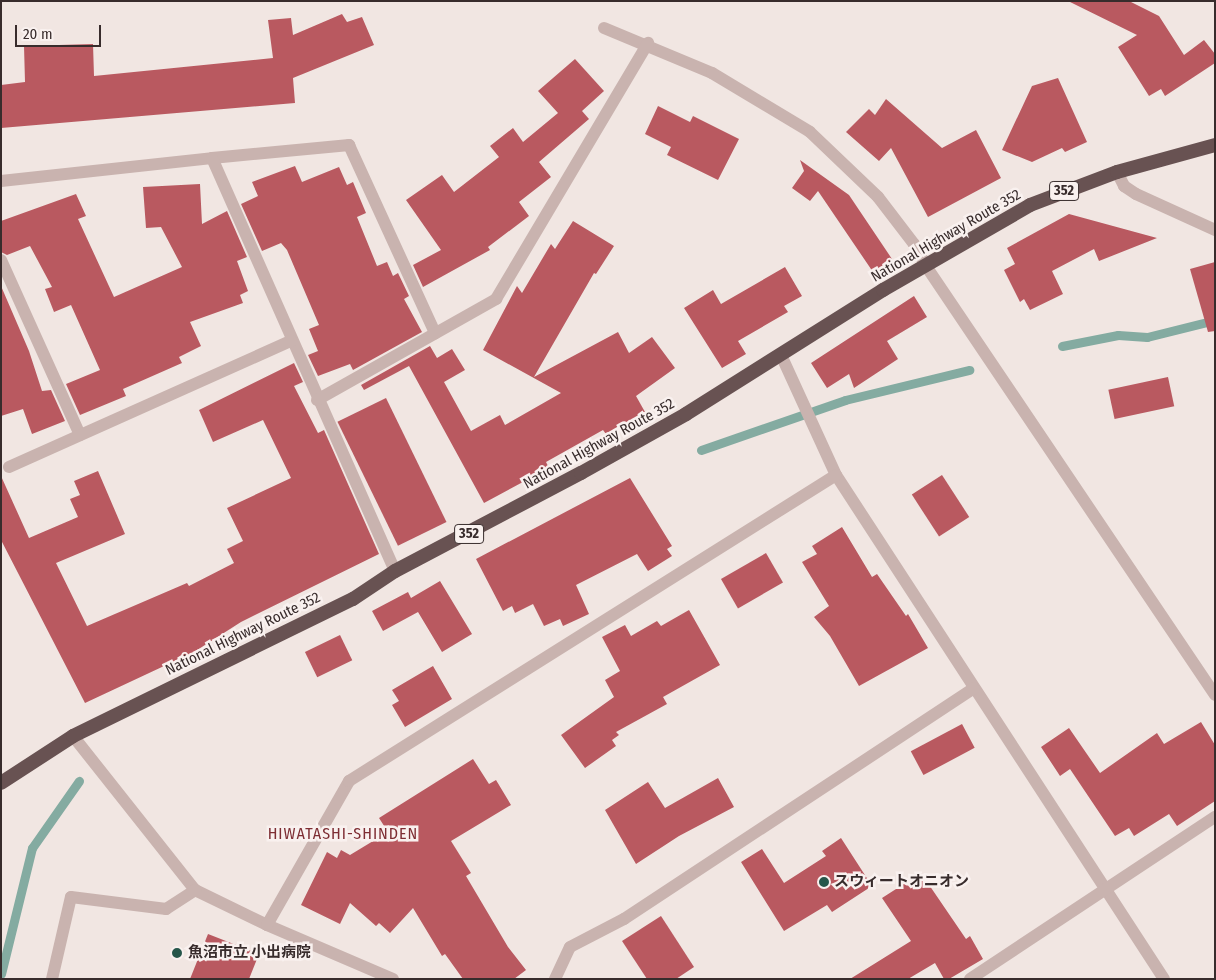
<!DOCTYPE html>
<html>
<head>
<meta charset="utf-8">
<style>
  body { margin:0 }
  #map { position:relative; width:1216px; height:980px; overflow:hidden; background:#f1e6e2; font-family:"Fira Sans Condensed","Noto Sans JP",sans-serif }
  div>[style] { position:absolute }
  .stream>* { height:9px; margin:-4.5px; padding:0 4.5px; transform-origin:4.5px; border-radius:4.5px; background:#84aba1 }
  .building>* { inset:0; background:#b95960; transform-origin:0 0 }
  .minor>* { height:12px; margin:-6px; padding:0 6px; transform-origin:6px; border-radius:6px; background:#c9b3af }
  .tertiary>* { height:12px; margin:-6px; padding:0 6px; transform-origin:6px; border-radius:6px; background:#c9b3af }
  .trunk>* { height:14px; margin:-7px; padding:0 7px; transform-origin:7px; border-radius:7px; background:#685252 }
  .dots>* { width:14px; height:14px; translate:-50% -50%; box-sizing:border-box; border:2px solid #f9f1ef; border-radius:50% }
  span { translate:-50% -50%; white-space:nowrap; text-align:center; line-height:1.15; -webkit-text-stroke:5px #f9f1ef; paint-order:stroke }
  .shield-label span { padding:1px 4px; background:#f9f1ef; border:1px solid; border-radius:4px; -webkit-text-stroke-width:0 }
  .shield-label { font-size:14px; color:#382c2c; font-weight:700 }
  .street-label { font-size:15px; color:#382c2c }
  .poi-label { font-size:15px; color:#382c2c; font-weight:700 }
  .left { translate:0 -50%; text-align:left }
  .neighbourhood-label { font-size:16px; color:#7e2e34; letter-spacing:1px }
  .frame { position:absolute; inset:0; border:2px solid #382c2c; pointer-events:none }
  .scale { position:absolute; left:15px; top:25px; width:86px; height:22px; box-sizing:border-box; border:2px solid #382c2c; border-top:0; padding-left:6px; font-size:15px; line-height:18px; white-space:nowrap; color:#382c2c; -webkit-text-stroke:4px #f9f1ef; paint-order:stroke }
</style>
</head>
<body>
<div id="map">
  <div class="stream">
    <i style="left:1062px;top:346px;width:57px;rotate:-11.1deg"></i>
    <i style="left:1118px;top:335px;width:29px;rotate:4deg"></i>
    <i style="left:1147px;top:337px;width:70px;rotate:-14deg"></i>
    <i style="left:701px;top:450px;width:152px;rotate:-19.1deg"></i>
    <i style="left:845px;top:400px;width:128px;rotate:-13.6deg"></i>
    <i style="left:1px;top:974px;width:130px;rotate:-76.2deg"></i>
    <i style="left:32px;top:848px;width:82px;rotate:-55deg"></i>
  </div>
  <div class="building">
    <i style="clip-path:polygon(1068px 1px,1129px 1px,1159px 16px,1184px 55px,1204px 40px,1215px 54px,1215px 63px,1165px 96px,1161px 89px,1149px 96px,1118px 47px,1137px 35px)"></i>
    <i style="clip-path:polygon(342px 14px,347px 22px,362px 17px,374px 45px,293px 78px,295px 103px,1px 128px,1px 85px,25px 82px,24px 46px,93px 44px,94px 76px,273px 58px,268px 20px,291px 18px,293px 35px)"></i>
    <i style="clip-path:polygon(575px 59px,604px 91px,582px 111px,589px 119px,539px 162px,551px 177px,519px 202px,529px 216px,488px 247px,490px 250px,423px 287px,413px 265px,441px 250px,406px 200px,442px 175px,454px 192px,499px 157px,490px 146px,513px 128px,523px 142px,558px 113px,538px 91px)"></i>
    <i style="clip-path:polygon(1058px 78px,1087px 142px,1065px 152px,1062px 148px,1032px 162px,1002px 150px,1032px 86px)"></i>
    <i style="clip-path:polygon(886px 99px,942px 148px,976px 130px,1001px 178px,928px 217px,891px 148px,879px 161px,846px 132px,869px 109px,875px 115px)"></i>
    <i style="clip-path:polygon(658px 106px,690px 122px,693px 116px,739px 139px,718px 180px,667px 155px,671px 147px,645px 134px)"></i>
    <i style="clip-path:polygon(800px 160px,849px 195px,892px 259px,873px 272px,818px 191px,810px 201px,792px 188px,804px 171px)"></i>
    <i style="clip-path:polygon(295px 166px,302px 182px,339px 167px,347px 185px,353px 182px,366px 213px,357px 217px,377px 266px,387px 262px,393px 276px,398px 273px,409px 296px,404px 299px,422px 332px,353px 370px,350px 364px,318px 376px,308px 355px,318px 351px,309px 329px,319px 325px,287px 250px,281px 243px,262px 251px,241px 204px,258px 196px,252px 182px)"></i>
    <i style="clip-path:polygon(200px 184px,202px 224px,227px 211px,247px 257px,237px 261px,248px 291px,240px 295px,243px 303px,190px 322px,201px 346px,179px 357px,182px 363px,123px 389px,126px 396px,80px 415px,66px 384px,100px 370px,71px 305px,54px 312px,45px 289px,52px 287px,30px 246px,7px 255px,1px 252px,1px 221px,76px 194px,86px 216px,78px 219px,114px 297px,182px 267px,161px 227px,146px 228px,143px 187px)"></i>
    <i style="clip-path:polygon(1069px 214px,1157px 238px,1099px 261px,1094px 249px,1052px 271px,1063px 294px,1030px 310px,1024px 299px,1020px 302px,1004px 270px,1015px 264px,1007px 248px)"></i>
    <i style="clip-path:polygon(573px 221px,614px 246px,596px 274px,594px 273px,534px 377px,618px 332px,629px 353px,652px 337px,675px 368px,636px 396px,645px 412px,606px 434px,603px 430px,546px 462px,549px 468px,484px 503px,409px 366px,364px 390px,361px 385px,430px 346px,437px 358px,452px 349px,465px 370px,444px 382px,471px 431px,500px 415px,505px 425px,561px 393px,483px 350px,517px 286px,522px 293px,551px 244px,555px 249px)"></i>
    <i style="clip-path:polygon(1215px 262px,1215px 331px,1208px 332px,1190px 269px)"></i>
    <i style="clip-path:polygon(785px 267px,802px 296px,784px 306px,788px 312px,738px 341px,746px 354px,722px 368px,684px 308px,713px 290px,721px 304px)"></i>
    <i style="clip-path:polygon(1px 286px,29px 351px,42px 391px,51px 390px,65px 421px,32px 434px,23px 409px,1px 416px)"></i>
    <i style="clip-path:polygon(914px 296px,927px 317px,887px 341px,898px 359px,854px 388px,849px 374px,827px 388px,811px 363px)"></i>
    <i style="clip-path:polygon(294px 363px,303px 382px,294px 386px,318px 433px,324px 430px,379px 554px,241px 622px,194px 652px,85px 703px,1px 540px,1px 476px,29px 538px,78px 517px,70px 499px,80px 495px,74px 481px,98px 471px,125px 534px,56px 563px,87px 626px,187px 583px,189px 586px,234px 563px,227px 549px,243px 541px,227px 508px,291px 478px,263px 420px,213px 442px,199px 410px)"></i>
    <i style="left:1168px;top:377px;width:30px;height:61px;rotate:78deg"></i>
    <i style="left:386px;top:398px;width:138px;height:54px;rotate:64deg"></i>
    <i style="left:942px;top:475px;width:50px;height:36px;rotate:57deg"></i>
    <i style="clip-path:polygon(630px 478px,672px 546px,667px 549px,672px 556px,648px 571px,637px 554px,576px 585px,589px 614px,563px 626px,560px 619px,544px 626px,533px 604px,515px 613px,512px 606px,503px 611px,476px 559px)"></i>
    <i style="clip-path:polygon(842px 527px,872px 577px,877px 574px,906px 616px,908px 614px,928px 648px,859px 686px,830px 636px,814px 617px,829px 606px,802px 562px,817px 554px,812px 546px)"></i>
    <i style="left:766px;top:553px;width:34px;height:52px;rotate:60deg"></i>
    <i style="clip-path:polygon(440px 581px,472px 634px,442px 652px,418px 612px,383px 631px,372px 611px,408px 592px,411px 598px)"></i>
    <i style="clip-path:polygon(689px 610px,720px 665px,663px 697px,667px 704px,616px 732px,619px 735px,612px 740px,616px 746px,585px 768px,561px 735px,614px 697px,605px 680px,620px 671px,602px 637px,625px 625px,631px 636px,657px 621px,661px 626px)"></i>
    <i style="left:340px;top:635px;width:28px;height:39px;rotate:64deg"></i>
    <i style="clip-path:polygon(433px 666px,452px 699px,405px 727px,392px 705px,399px 701px,392px 690px)"></i>
    <i style="clip-path:polygon(1201px 722px,1215px 745px,1215px 801px,1177px 826px,1169px 814px,1134px 836px,1129px 828px,1115px 836px,1070px 769px,1060px 776px,1041px 747px,1069px 728px,1100px 773px,1157px 733px,1164px 744px)"></i>
    <i style="left:962px;top:724px;width:27px;height:58px;rotate:62deg"></i>
    <i style="clip-path:polygon(473px 759px,489px 784px,496px 780px,511px 805px,451px 841px,471px 873px,466px 876px,508px 947px,526px 970px,514px 979px,463px 979px,445px 954px,442px 956px,413px 908px,390px 933px,379px 923px,376px 926px,350px 903px,340px 924px,301px 905px,327px 852px,337px 858px,341px 850px,350px 855px,388px 832px,379px 818px)"></i>
    <i style="clip-path:polygon(718px 778px,734px 807px,679px 836px,636px 864px,605px 810px,648px 782px,665px 808px)"></i>
    <i style="clip-path:polygon(841px 838px,872px 886px,832px 912px,827px 905px,784px 931px,741px 862px,762px 849px,784px 883px,826px 856px,822px 851px)"></i>
    <i style="clip-path:polygon(921px 873px,966px 939px,970px 936px,983px 959px,949px 979px,944px 979px,935px 963px,908px 979px,850px 979px,911px 941px,882px 898px)"></i>
    <i style="clip-path:polygon(661px 916px,694px 967px,676px 979px,647px 979px,622px 941px)"></i>
    <i style="clip-path:polygon(208px 934px,259px 954px,249px 979px,190px 979px)"></i>
  </div>
  <div class="minor">
    <i style="left:604px;top:28px;width:117px;rotate:22.6deg"></i>
    <i style="left:712px;top:73px;width:114px;rotate:31deg"></i>
    <i style="left:810px;top:132px;width:94px;rotate:43.7deg"></i>
    <i style="left:878px;top:197px;width:59px;rotate:52.5deg"></i>
    <i style="left:914px;top:244px;width:25px;rotate:61deg"></i>
    <i style="left:212px;top:158px;width:138px;rotate:-5.4deg"></i>
    <i style="left:349px;top:145px;width:207px;rotate:65.4deg"></i>
    <i style="left:1117px;top:172px;width:16px;rotate:63deg"></i>
    <i style="left:1124px;top:186px;width:14px;rotate:34deg"></i>
    <i style="left:1136px;top:194px;width:87px;rotate:24.5deg"></i>
    <i style="left:1px;top:181px;width:212px;rotate:-6.2deg"></i>
    <i style="left:212px;top:158px;width:452px;rotate:66.1deg"></i>
    <i style="left:1px;top:260px;width:192px;rotate:65.7deg"></i>
    <i style="left:781px;top:355px;width:132px;rotate:65.4deg"></i>
    <i style="left:836px;top:475px;width:601px;rotate:56.94deg"></i>
    <i style="left:317px;top:400px;width:206px;rotate:-29.4deg"></i>
    <i style="left:496px;top:299px;width:298px;rotate:-59.3deg"></i>
    <i style="left:9px;top:467px;width:309px;rotate:-24.1deg"></i>
    <i style="left:73px;top:736px;width:196px;rotate:51.6deg"></i>
    <i style="left:195px;top:890px;width:80px;rotate:25.9deg"></i>
    <i style="left:267px;top:925px;width:137px;rotate:23.2deg"></i>
    <i style="left:267px;top:925px;width:166px;rotate:-60.3deg"></i>
    <i style="left:349px;top:781px;width:575px;rotate:-32.14deg"></i>
    <i style="left:52px;top:979px;width:84px;rotate:-77deg"></i>
    <i style="left:71px;top:897px;width:96px;rotate:7.2deg"></i>
    <i style="left:166px;top:909px;width:35px;rotate:-33deg"></i>
    <i style="left:555px;top:979px;width:35px;rotate:-65deg"></i>
    <i style="left:570px;top:947px;width:61px;rotate:-27.4deg"></i>
    <i style="left:624px;top:919px;width:419px;rotate:-33.4deg"></i>
    <i style="left:970px;top:979px;width:294px;rotate:-33.5deg"></i>
  </div>
  <div class="tertiary">
    <i style="left:926px;top:266px;width:517px;rotate:56.03deg"></i>
  </div>
  <div class="trunk">
    <i style="left:1px;top:783px;width:86px;rotate:-33.1deg"></i>
    <i style="left:73px;top:736px;width:312px;rotate:-26.1deg"></i>
    <i style="left:353px;top:599px;width:50px;rotate:-33.7deg"></i>
    <i style="left:395px;top:571px;width:210px;rotate:-27.8deg"></i>
    <i style="left:581px;top:473px;width:120px;rotate:-29.3deg"></i>
    <i style="left:686px;top:414px;width:233px;rotate:-32.2deg"></i>
    <i style="left:883px;top:290px;width:170px;rotate:-30deg"></i>
    <i style="left:1030px;top:205px;width:93px;rotate:-20.8deg"></i>
    <i style="left:1117px;top:172px;width:102px;rotate:-15.4deg"></i>
  </div>
  <div class="dots">
    <i style="left:824px;top:882px;background:#26564a"></i>
    <i style="left:177px;top:953px;background:#26564a"></i>
  </div>
  <div class="shield-label">
    <span style="left:1064px;top:191px">352</span>
    <span style="left:469px;top:534px">352</span>
  </div>
  <div class="street-label">
    <span style="left:946px;top:236px;rotate:-30deg">National Highway Route 352</span>
    <span style="left:599px;top:444px;rotate:-29deg">National Highway Route 352</span>
    <span style="left:243px;top:634px;rotate:-26deg">National Highway Route 352</span>
  </div>
  <div class="poi-label">
    <span class="left" style="left:834px;top:882px">スウィートオニオン</span>
    <span class="left" style="left:188px;top:953px">魚沼市立 小出病院</span>
  </div>
  <div class="neighbourhood-label">
    <span style="left:343px;top:834px">HIWATASHI-SHINDEN</span>
  </div>
  <div class="frame"></div>
  <div class="scale">20 m</div>
</div>
</body>
</html>
